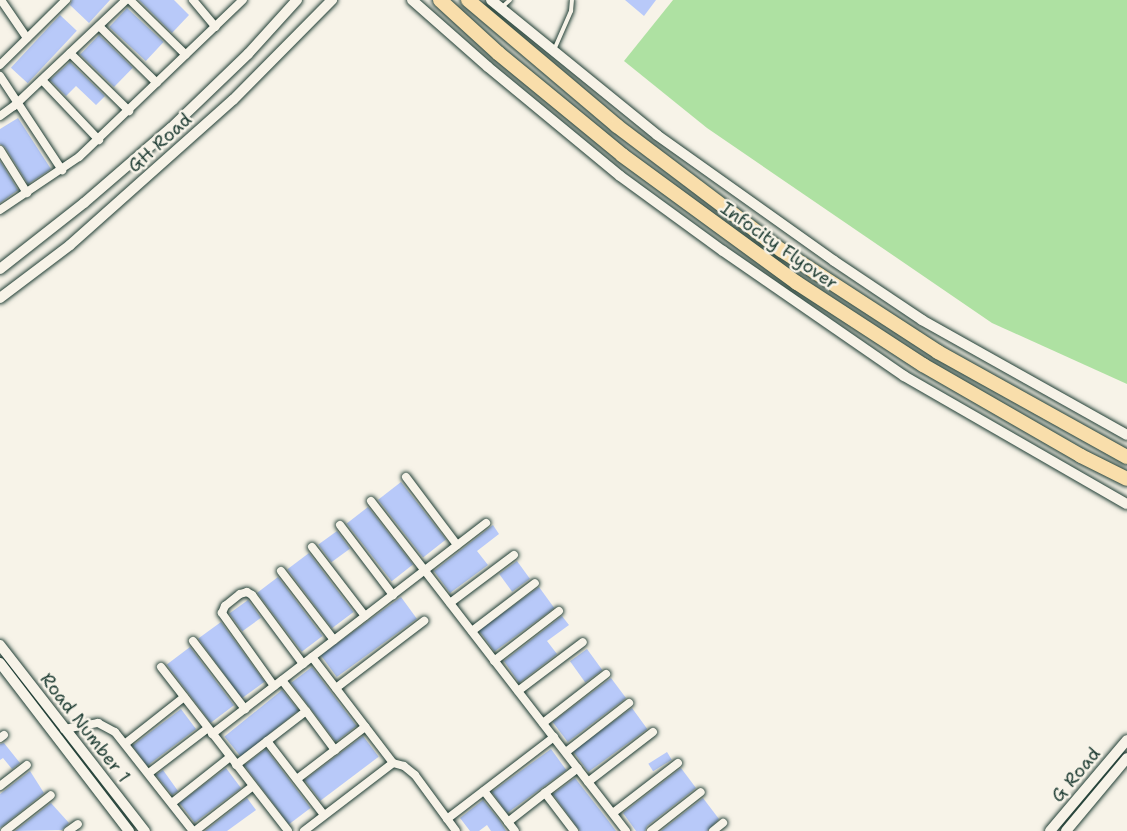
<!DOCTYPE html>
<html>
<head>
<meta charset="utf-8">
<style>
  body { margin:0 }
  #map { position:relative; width:1127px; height:831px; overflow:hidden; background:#f7f3e8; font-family:"Shantell Sans",sans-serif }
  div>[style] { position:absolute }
  .green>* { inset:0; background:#aee1a2 }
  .building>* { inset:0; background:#b8c9f9; transform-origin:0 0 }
  .roads { filter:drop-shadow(0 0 2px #1f3d34) drop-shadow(0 0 2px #1f3d34) }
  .lane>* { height:4px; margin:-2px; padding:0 2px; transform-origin:2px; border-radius:2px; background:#f7f3e8 }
  .street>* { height:8px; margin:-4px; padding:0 4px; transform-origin:4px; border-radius:4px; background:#f7f3e8 }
  .secondary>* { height:10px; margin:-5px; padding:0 5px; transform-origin:5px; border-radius:5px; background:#f7f3e8 }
  .highway>* { height:14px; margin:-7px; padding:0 7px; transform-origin:7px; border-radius:7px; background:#f9deab }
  span { translate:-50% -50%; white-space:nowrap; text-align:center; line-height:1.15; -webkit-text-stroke:5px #f7f3e8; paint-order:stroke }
  .street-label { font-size:18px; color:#1f3d34 }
</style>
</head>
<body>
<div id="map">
  <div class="green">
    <i style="clip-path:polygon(673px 0,1127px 0,1127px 384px,992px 323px,707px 128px,624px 61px)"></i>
  </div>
  <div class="building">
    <i style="clip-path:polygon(72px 0,110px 0,89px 23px,70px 5px)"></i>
    <i style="clip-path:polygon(139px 0,174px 0,189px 15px,172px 33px)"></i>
    <i style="clip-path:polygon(625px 0,656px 0,644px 16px)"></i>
    <i style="left:127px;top:8px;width:50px;height:26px;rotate:43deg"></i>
    <i style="left:60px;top:15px;width:23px;height:72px;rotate:43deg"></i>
    <i style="left:99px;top:35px;width:47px;height:27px;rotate:44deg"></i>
    <i style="clip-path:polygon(70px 62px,105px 96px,96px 105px,76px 86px,66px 96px,50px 80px)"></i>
    <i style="clip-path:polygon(18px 118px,51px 169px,28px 184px,5px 147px,0 144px,0 129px)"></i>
    <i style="clip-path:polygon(0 161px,18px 190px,0 203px)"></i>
    <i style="left:401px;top:482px;width:73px;height:29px;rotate:52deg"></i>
    <i style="left:368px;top:507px;width:73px;height:27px;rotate:52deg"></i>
    <i style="clip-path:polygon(493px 525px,499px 534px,477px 551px,488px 565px,450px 593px,434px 571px)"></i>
    <i style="left:337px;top:531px;width:22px;height:23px;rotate:54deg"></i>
    <i style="left:309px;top:553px;width:74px;height:27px;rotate:53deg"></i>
    <i style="left:517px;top:561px;width:22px;height:22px;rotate:54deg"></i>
    <i style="left:278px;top:577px;width:74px;height:26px;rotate:53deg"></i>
    <i style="left:539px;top:587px;width:26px;height:74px;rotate:54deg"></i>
    <i style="left:401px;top:597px;width:27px;height:99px;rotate:54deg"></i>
    <i style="left:248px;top:600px;width:22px;height:23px;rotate:54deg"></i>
    <i style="clip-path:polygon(562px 616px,569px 625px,547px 641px,557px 654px,519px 683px,504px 661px)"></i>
    <i style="left:221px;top:622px;width:74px;height:28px;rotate:54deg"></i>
    <i style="left:190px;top:647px;width:73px;height:29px;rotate:53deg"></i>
    <i style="left:587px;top:649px;width:26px;height:21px;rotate:54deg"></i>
    <i style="left:312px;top:667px;width:74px;height:26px;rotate:53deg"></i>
    <i style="left:611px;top:678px;width:25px;height:73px;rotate:53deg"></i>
    <i style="left:282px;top:690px;width:26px;height:74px;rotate:51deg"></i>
    <i style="left:632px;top:708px;width:26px;height:73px;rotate:54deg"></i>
    <i style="left:181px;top:709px;width:25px;height:61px;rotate:53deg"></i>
    <i style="left:363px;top:736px;width:26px;height:73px;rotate:53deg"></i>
    <i style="clip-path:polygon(4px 743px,20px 763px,12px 769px,3px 758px,0 760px,0 744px)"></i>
    <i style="left:266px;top:749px;width:74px;height:27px;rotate:53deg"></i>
    <i style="left:551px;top:749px;width:26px;height:73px;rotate:54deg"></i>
    <i style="left:667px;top:752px;width:9px;height:22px;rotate:58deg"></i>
    <i style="left:226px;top:768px;width:25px;height:58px;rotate:53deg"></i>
    <i style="clip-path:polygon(681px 768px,696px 788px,647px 826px,645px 831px,636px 831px,623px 813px)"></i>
    <i style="clip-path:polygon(163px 770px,178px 791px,172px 795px,156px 775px)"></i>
    <i style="clip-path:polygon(30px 771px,44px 793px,0 828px,0 794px)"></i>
    <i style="clip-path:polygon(575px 778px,607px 819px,616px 831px,580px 831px,553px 794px)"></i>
    <i style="clip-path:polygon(247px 798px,256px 810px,227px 831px,205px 831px)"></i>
    <i style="clip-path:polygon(703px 798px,719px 819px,707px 831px,661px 831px)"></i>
    <i style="clip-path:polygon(483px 800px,500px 821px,506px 831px,491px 831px,487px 825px,479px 831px,470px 831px,460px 818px)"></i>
    <i style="clip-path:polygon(51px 803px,69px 823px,62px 830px,15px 831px)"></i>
  </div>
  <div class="roads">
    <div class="lane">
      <i style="left:501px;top:8px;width:12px;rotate:-42deg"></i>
      <i style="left:554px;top:50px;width:43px;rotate:-66.4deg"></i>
      <i style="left:571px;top:11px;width:11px;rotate:-85deg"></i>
    </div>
    <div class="street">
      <i style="left:1px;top:0;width:46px;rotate:55.6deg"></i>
      <i style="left:130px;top:0;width:78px;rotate:44.5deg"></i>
      <i style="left:193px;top:0;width:35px;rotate:50deg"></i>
      <i style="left:99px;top:26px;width:81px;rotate:44.5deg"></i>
      <i style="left:70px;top:53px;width:83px;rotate:44.5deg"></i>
      <i style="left:0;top:65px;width:93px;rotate:-44.6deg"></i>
      <i style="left:0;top:76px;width:113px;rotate:56.6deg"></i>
      <i style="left:42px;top:80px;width:83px;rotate:46.5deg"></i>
      <i style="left:0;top:116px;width:17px;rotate:-36deg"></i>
      <i style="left:14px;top:106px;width:154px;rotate:-43.4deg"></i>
      <i style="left:0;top:150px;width:51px;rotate:57.9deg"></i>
      <i style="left:0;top:210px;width:95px;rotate:-33.9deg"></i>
      <i style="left:79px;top:157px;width:227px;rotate:-43.8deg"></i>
      <i style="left:406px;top:477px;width:85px;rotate:53.1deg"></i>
      <i style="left:371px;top:501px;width:417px;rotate:52.3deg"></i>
      <i style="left:340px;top:525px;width:88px;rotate:52.9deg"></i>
      <i style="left:312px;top:547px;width:87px;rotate:52.5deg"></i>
      <i style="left:281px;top:571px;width:87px;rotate:52.5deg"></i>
      <i style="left:450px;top:603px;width:80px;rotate:-36.9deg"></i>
      <i style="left:472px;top:631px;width:79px;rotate:-37.3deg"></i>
      <i style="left:193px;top:641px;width:86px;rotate:52.6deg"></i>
      <i style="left:312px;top:657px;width:133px;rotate:52.6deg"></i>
      <i style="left:494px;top:661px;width:82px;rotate:-37.6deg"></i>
      <i style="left:161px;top:667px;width:207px;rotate:52.2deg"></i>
      <i style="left:274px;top:686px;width:90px;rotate:-125.5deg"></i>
      <i style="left:222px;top:613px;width:8px;rotate:-67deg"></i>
      <i style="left:225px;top:606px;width:19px;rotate:-39deg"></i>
      <i style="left:240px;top:594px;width:7px;rotate:-16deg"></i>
      <i style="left:247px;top:592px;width:6px;rotate:31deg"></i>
      <i style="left:252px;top:595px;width:86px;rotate:53.5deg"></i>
      <i style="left:336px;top:688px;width:111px;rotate:-37.3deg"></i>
      <i style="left:518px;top:691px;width:81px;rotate:-37deg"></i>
      <i style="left:306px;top:711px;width:49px;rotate:53.4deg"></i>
      <i style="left:543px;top:723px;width:80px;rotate:-37.9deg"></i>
      <i style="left:64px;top:729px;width:35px;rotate:-10deg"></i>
      <i style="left:98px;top:723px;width:19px;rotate:28deg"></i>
      <i style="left:115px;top:732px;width:126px;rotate:51.8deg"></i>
      <i style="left:212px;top:734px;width:346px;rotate:-37.6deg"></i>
      <i style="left:0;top:738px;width:5px;rotate:-37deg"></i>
      <i style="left:267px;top:741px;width:93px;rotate:52.4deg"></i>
      <i style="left:126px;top:743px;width:74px;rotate:-38.4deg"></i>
      <i style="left:566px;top:752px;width:80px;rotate:-37.9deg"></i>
      <i style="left:236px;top:765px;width:88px;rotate:-37.6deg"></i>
      <i style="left:306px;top:711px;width:39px;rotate:-128deg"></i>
      <i style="left:149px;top:773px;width:74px;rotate:-37.3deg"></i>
      <i style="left:297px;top:779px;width:86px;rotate:-37.4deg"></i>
      <i style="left:588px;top:782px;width:82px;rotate:-37.6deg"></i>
      <i style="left:0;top:786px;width:34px;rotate:-38deg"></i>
      <i style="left:484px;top:791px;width:39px;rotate:52deg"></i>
      <i style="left:508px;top:822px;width:47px;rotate:-38.1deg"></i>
      <i style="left:172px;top:803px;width:74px;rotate:-38.4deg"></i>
      <i style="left:613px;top:813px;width:82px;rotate:-37.6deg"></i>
      <i style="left:447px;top:819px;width:135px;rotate:-37.5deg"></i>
      <i style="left:508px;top:822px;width:11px;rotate:52deg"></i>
      <i style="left:5px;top:831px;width:58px;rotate:-38deg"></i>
      <i style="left:68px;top:831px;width:12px;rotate:-35deg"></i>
      <i style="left:195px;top:831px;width:73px;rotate:-37.8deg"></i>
      <i style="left:304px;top:831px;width:112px;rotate:-37.4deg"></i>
      <i style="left:393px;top:763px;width:11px;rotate:15deg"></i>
      <i style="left:404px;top:766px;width:14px;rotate:39deg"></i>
      <i style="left:415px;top:775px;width:69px;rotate:53.8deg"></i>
      <i style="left:574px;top:831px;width:48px;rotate:-127.3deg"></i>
      <i style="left:545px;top:793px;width:41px;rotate:-37.1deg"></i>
      <i style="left:651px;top:831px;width:63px;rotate:-38deg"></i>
      <i style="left:713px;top:831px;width:13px;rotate:-39deg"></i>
    </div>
    <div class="secondary">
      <i style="left:412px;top:0;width:101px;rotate:41.4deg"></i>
      <i style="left:488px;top:67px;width:171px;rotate:39.5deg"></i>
      <i style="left:620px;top:176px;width:127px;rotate:36.1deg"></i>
      <i style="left:723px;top:251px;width:220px;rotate:34.6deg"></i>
      <i style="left:904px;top:376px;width:257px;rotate:29.9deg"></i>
      <i style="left:491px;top:0;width:214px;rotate:39.1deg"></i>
      <i style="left:657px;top:135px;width:217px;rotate:35.4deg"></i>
      <i style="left:834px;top:261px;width:106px;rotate:33.8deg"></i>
      <i style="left:922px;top:320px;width:235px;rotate:29.3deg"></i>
      <i style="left:0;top:269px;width:107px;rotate:-38.2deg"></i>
      <i style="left:84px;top:203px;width:115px;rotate:-40.8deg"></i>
      <i style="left:171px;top:128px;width:107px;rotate:-43.9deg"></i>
      <i style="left:248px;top:54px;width:73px;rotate:-47.8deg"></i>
      <i style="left:0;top:298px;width:88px;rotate:-37.1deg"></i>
      <i style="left:70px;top:245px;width:218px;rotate:-41.7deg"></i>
      <i style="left:233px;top:100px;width:141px;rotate:-45.3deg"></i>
      <i style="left:0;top:645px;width:236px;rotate:52.1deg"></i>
      <i style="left:0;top:663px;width:212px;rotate:52.5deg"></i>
      <i style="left:1050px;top:831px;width:119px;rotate:-49.8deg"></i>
      <i style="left:1066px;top:831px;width:95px;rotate:-50.1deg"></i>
    </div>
    <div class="highway">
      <i style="left:440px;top:0;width:79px;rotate:42.4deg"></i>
      <i style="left:498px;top:53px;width:161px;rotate:39.4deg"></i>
      <i style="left:622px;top:155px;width:217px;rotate:36.2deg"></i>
      <i style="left:797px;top:283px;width:150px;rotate:33.1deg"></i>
      <i style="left:923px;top:365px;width:182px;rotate:29.9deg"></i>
      <i style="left:1081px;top:456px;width:51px;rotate:26.6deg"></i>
      <i style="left:468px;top:0;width:195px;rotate:40.2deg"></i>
      <i style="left:617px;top:126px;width:206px;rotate:37.1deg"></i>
      <i style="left:781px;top:250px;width:187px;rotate:33deg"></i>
      <i style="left:938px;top:352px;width:216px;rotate:29.1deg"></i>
    </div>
  </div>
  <div class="street-label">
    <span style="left:160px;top:143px;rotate:-42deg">GH Road</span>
    <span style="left:779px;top:246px;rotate:35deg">Infocity Flyover</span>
    <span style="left:85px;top:728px;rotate:52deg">Road Number 1</span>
    <span style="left:1076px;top:775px;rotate:-50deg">G Road</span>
  </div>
</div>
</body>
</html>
